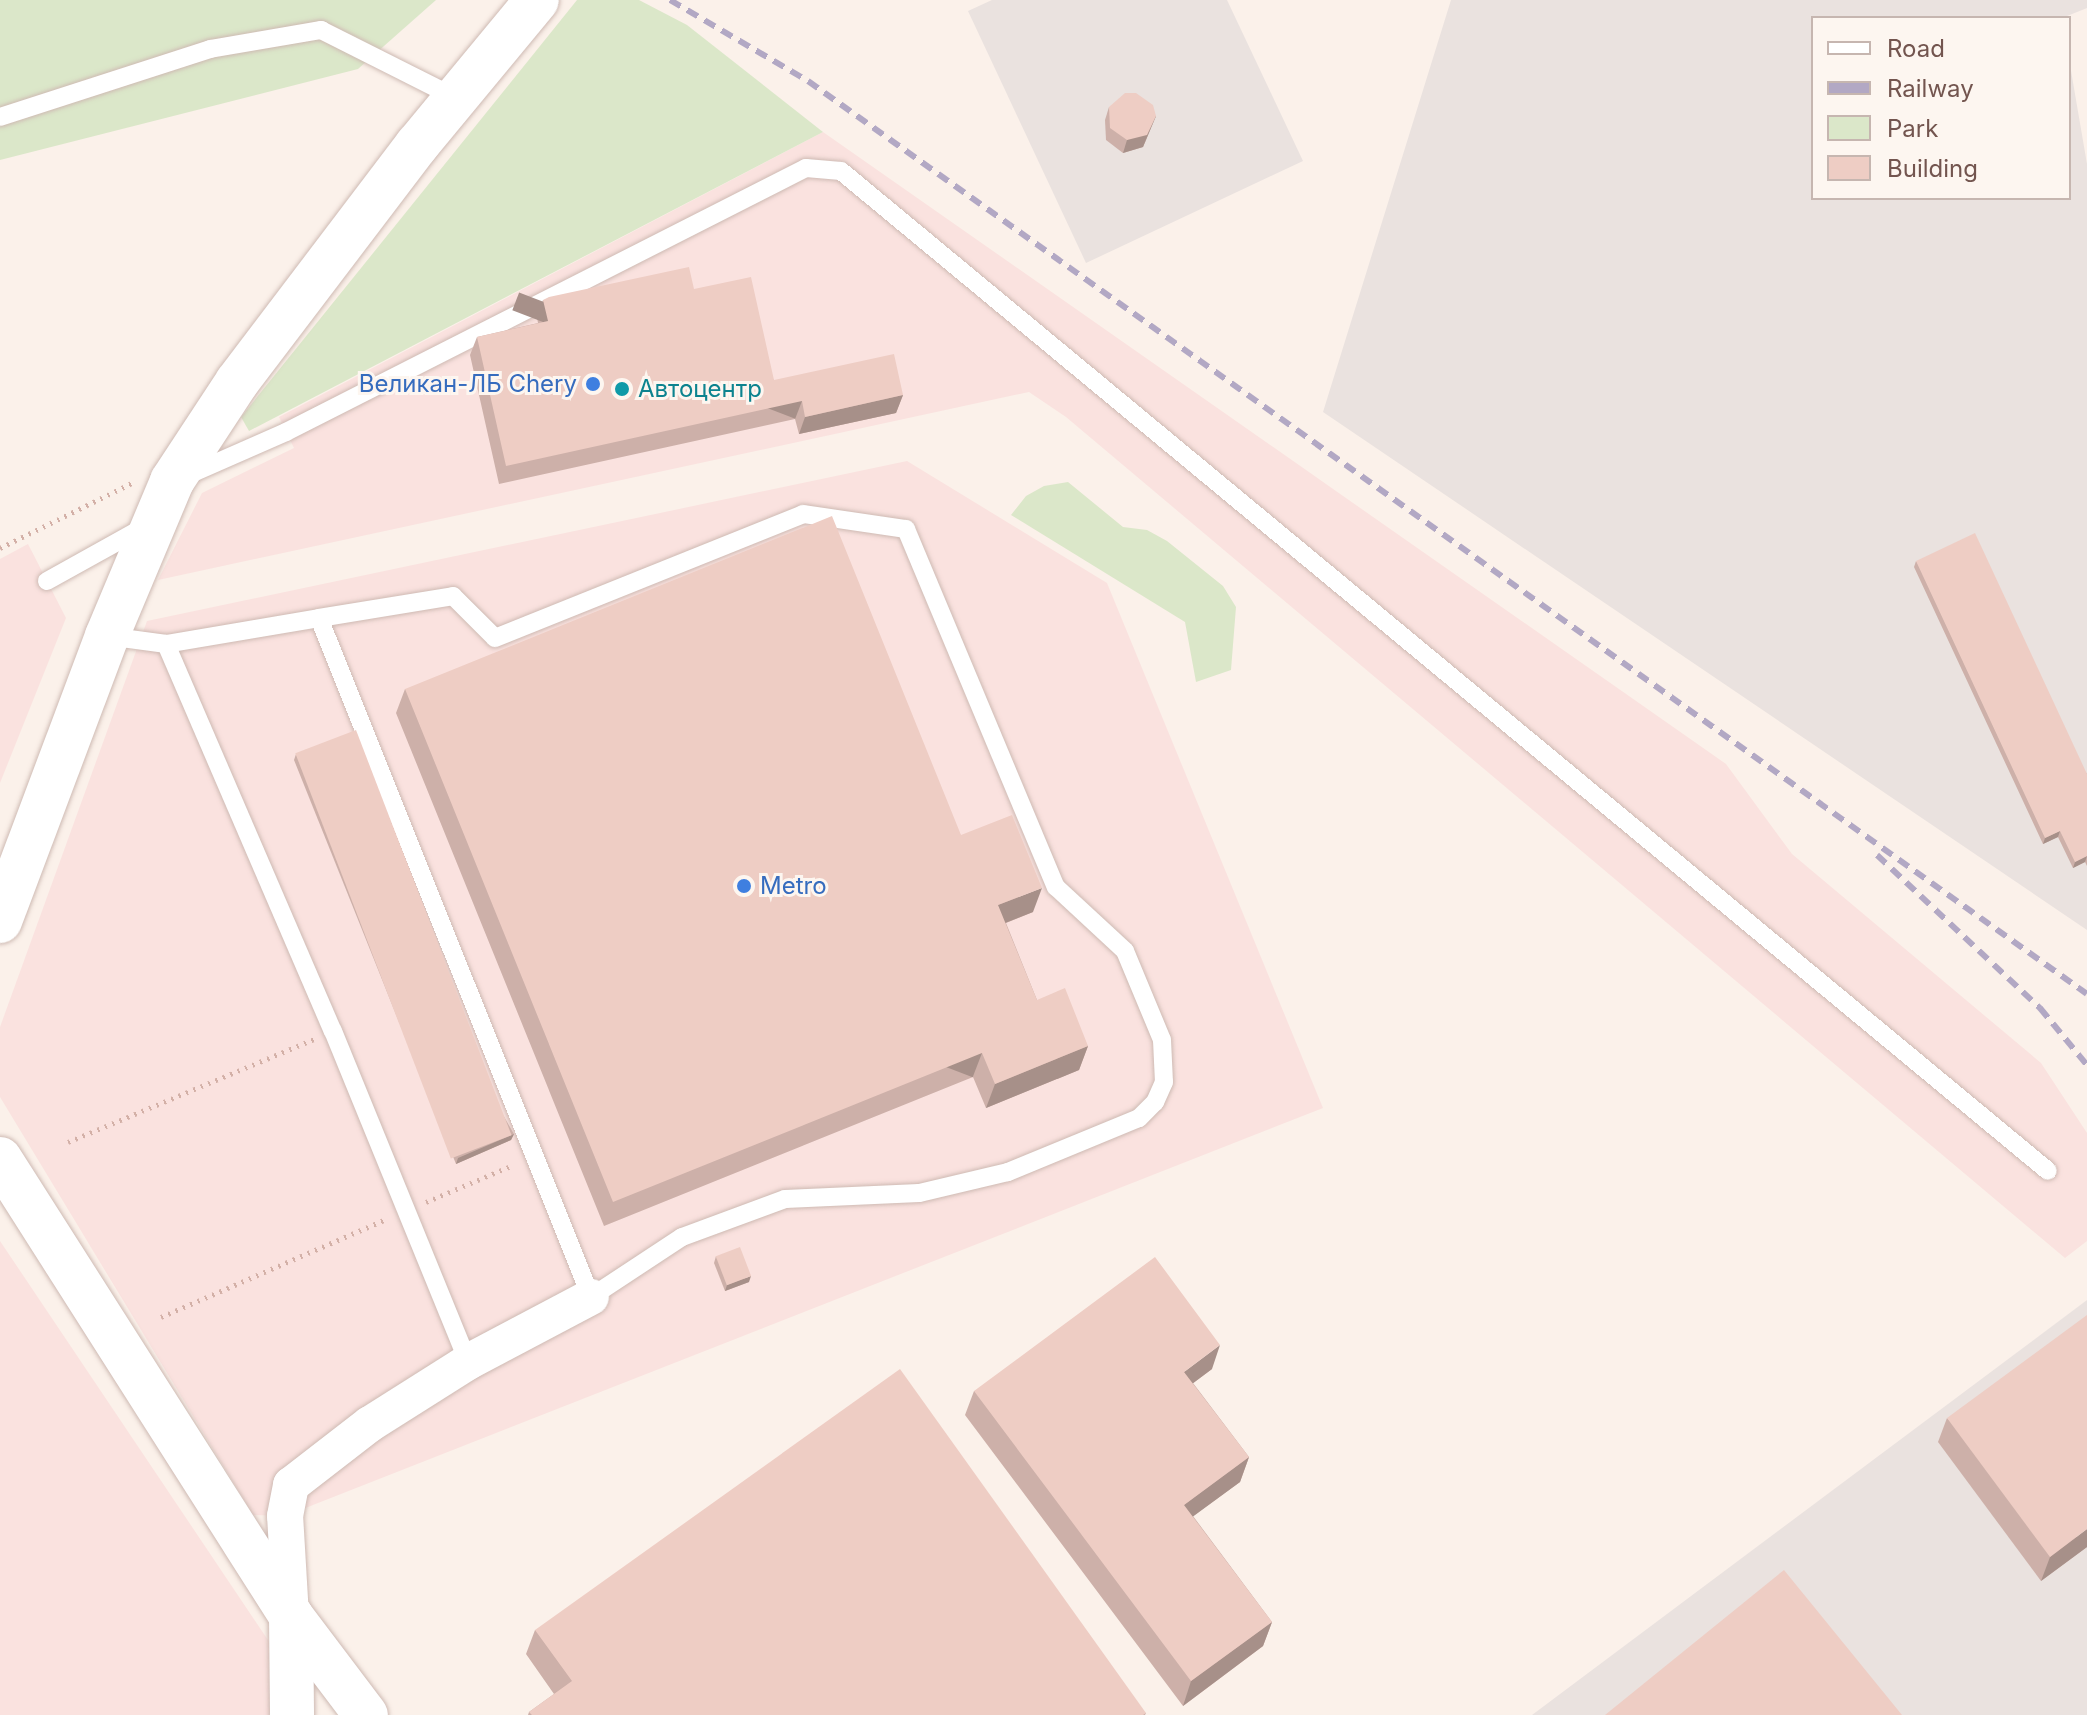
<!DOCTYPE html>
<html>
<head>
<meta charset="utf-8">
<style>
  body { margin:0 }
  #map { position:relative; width:2087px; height:1715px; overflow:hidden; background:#fbf1ea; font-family:Inter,sans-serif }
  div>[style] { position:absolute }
  .commercial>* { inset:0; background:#fae2df }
  .industrial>* { inset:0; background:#eae2df }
  .green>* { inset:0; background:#dbe7c9 }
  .path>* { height:5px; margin-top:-2.5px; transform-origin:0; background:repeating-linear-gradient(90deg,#d3b0a7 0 2px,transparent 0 8px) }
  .roads { filter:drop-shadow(0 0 2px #cebab3) drop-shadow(0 0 2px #cebab3) }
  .service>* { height:18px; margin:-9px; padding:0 9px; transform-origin:9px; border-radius:9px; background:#fff }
  .minor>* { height:36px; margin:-18px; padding:0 18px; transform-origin:18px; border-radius:18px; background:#fff }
  .tertiary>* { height:44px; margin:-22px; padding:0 22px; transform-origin:22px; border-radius:22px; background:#fff }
  .rail>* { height:6px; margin-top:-3px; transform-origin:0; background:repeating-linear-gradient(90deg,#b2a8c4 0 12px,transparent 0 20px) }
  .wall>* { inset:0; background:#cdb0a9 }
  .shaded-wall>* { inset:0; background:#a79089; transform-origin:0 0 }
  .building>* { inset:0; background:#eecdc4; transform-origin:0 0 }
  .dots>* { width:22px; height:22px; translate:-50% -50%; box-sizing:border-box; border:4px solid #fdf6f0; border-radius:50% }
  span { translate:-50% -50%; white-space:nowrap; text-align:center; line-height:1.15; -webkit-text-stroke:6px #fdf6f0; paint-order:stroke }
  .shop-label { font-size:24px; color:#366cbe }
  .right { translate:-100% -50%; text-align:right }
  .left { translate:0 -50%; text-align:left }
  .culture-label { font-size:24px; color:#0d838f }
  .legend { position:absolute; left:1811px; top:16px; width:260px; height:184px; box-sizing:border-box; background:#fdf6f0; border:2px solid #c6b6b0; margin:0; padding:10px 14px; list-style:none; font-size:24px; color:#73554f }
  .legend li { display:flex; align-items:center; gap:16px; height:40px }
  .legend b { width:40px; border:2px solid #c6b6b0 }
</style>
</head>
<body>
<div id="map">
  <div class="commercial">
    <i style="clip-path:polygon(823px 132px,1726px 764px,1792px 854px,2041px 1063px,2087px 1133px,2087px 1241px,2065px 1258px,1066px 417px,1029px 392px,158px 580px,202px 493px,294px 448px,279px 417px)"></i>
    <i style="clip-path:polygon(907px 461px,1107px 583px,1323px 1108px,285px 1516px,253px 1515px,0 1097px,0 1027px,147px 621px)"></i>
    <i style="clip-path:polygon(28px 544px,66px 618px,0 783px,0 559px)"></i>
    <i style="clip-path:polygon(0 1241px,270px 1643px,274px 1698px,269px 1715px,0 1715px)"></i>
  </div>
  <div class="industrial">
    <i style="clip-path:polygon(992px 0,1227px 0,1303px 161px,1086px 263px,968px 11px)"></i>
    <i style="clip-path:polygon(1451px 0,2087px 0,2087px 8px,2062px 18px,1813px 18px,1813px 198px,2069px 198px,2069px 59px,2087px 164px,2087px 930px,1323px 412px)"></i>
    <i style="clip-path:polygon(2087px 1300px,2087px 1715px,1532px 1715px)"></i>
  </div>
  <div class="green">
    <i style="clip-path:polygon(0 0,436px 0,358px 69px,0 160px)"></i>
    <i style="clip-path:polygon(577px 0,639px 0,687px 25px,823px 132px,249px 431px,241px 417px)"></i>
    <i style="clip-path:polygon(1068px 482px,1123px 527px,1147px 530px,1167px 541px,1223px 586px,1236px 607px,1231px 670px,1196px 682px,1185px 622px,1011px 515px,1026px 496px,1044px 486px)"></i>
  </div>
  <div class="path">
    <i style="left:0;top:548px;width:147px;rotate:-26.2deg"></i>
    <i style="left:68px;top:1142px;width:267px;rotate:-22.7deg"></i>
    <i style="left:426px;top:1202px;width:95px;rotate:-23deg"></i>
    <i style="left:161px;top:1317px;width:243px;rotate:-23.5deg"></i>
  </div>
  <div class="roads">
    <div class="service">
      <i style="left:0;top:117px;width:221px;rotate:-17.9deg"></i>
      <i style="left:210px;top:49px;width:113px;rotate:-9.7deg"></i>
      <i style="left:321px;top:30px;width:151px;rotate:26.7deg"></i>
      <i style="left:186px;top:476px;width:109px;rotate:-23.7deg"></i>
      <i style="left:286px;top:432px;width:583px;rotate:-26.92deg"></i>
      <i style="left:806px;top:168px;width:35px;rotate:5deg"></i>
      <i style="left:841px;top:171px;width:1567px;rotate:39.64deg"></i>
      <i style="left:47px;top:581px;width:113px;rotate:-29.1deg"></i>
      <i style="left:107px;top:636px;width:60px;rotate:7.7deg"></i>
      <i style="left:166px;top:644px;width:155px;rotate:-9.6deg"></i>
      <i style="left:319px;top:618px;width:136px;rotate:-9.3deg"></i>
      <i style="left:453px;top:596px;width:59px;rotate:45deg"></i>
      <i style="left:495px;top:638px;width:332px;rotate:-21.9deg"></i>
      <i style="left:803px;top:514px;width:104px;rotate:8.3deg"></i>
      <i style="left:906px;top:529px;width:388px;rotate:67.3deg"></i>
      <i style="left:1056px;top:887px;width:94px;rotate:42.8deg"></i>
      <i style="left:1125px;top:951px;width:96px;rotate:67.4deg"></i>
      <i style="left:1162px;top:1040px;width:42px;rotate:87.3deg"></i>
      <i style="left:1164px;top:1082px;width:22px;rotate:114deg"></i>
      <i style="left:1155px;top:1102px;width:23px;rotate:135deg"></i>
      <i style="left:1139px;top:1118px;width:142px;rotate:157.6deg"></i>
      <i style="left:1008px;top:1172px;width:91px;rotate:166.7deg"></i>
      <i style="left:919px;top:1193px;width:134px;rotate:177.4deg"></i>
      <i style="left:785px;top:1199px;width:110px;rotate:159.7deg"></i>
      <i style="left:682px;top:1237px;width:109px;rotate:146.6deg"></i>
      <i style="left:591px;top:1297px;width:731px;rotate:-111.83deg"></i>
      <i style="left:166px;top:644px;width:421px;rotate:66.7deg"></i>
      <i style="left:333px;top:1031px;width:357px;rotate:67.8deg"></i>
    </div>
    <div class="minor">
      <i style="left:291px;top:1616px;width:100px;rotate:-93.4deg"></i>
      <i style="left:285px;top:1516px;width:32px;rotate:-79deg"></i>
      <i style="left:291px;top:1485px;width:100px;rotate:-37.7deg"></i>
      <i style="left:370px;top:1424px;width:116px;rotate:-32.3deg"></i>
      <i style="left:468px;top:1362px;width:139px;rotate:-27.9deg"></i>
    </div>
    <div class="tertiary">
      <i style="left:0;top:921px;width:304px;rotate:-69.4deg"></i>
      <i style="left:107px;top:636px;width:168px;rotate:-67.2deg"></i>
      <i style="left:172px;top:481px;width:118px;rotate:-56.7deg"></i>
      <i style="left:237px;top:382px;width:298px;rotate:-52.8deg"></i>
      <i style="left:417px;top:145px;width:188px;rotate:-50.4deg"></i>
      <i style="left:0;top:1159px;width:542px;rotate:57.51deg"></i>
      <i style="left:291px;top:1616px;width:124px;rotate:52.9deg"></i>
      <i style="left:291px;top:1616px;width:99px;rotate:89.4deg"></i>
    </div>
  </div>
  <div class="rail">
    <i style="left:670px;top:0;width:160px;rotate:30.4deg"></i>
    <i style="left:808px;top:81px;width:1571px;rotate:35.52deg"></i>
    <i style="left:1877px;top:855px;width:224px;rotate:43.2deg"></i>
    <i style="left:2040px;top:1008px;width:74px;rotate:50.5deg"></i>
  </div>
  <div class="wall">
    <i style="clip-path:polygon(1109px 107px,1156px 116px,1143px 147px,1123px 153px,1106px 140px,1105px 120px)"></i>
    <i style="clip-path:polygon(694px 289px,774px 380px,903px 395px,896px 413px,799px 434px,795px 419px,499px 484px,470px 355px,477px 337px,538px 323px,537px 318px,543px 300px)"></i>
    <i style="clip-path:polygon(1916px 561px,2087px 774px,2087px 866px,2085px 862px,2073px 868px,2058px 837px,2043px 844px,1914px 567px)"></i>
    <i style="clip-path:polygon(405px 689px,961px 835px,1033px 912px,1006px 923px,1037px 1000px,1088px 1046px,1079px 1070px,986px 1108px,973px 1077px,604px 1226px,396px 713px)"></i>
    <i style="clip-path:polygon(296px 754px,514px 1134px,511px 1140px,456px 1164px,294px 760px)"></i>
    <i style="clip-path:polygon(716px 1256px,749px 1282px,725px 1291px,714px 1263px)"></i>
    <i style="clip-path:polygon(1212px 1369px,1193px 1383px,1249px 1457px,1240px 1482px,1193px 1516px,1272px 1622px,1263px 1646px,1183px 1706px,965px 1415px,974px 1391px)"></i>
    <i style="clip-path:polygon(1947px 1418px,2087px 1547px,2041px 1581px,1938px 1442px)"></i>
    <i style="clip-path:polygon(535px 1630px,1146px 1713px,1145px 1715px,528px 1715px,529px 1712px,554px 1694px,526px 1654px)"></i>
  </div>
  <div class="shaded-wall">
    <i style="clip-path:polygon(1156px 116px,1143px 147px,1123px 153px,1127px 140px)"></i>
    <i style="clip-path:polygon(903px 395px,896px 413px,799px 434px,805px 417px)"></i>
    <i style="left:802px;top:401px;width:19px;height:303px;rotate:111deg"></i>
    <i style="clip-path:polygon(2060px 831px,2058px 837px,2043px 844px,2045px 838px)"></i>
    <i style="clip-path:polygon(2087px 856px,2085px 862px,2073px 868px,2075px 862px)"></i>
    <i style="clip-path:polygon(1042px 888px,1033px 912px,990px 929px,998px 905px)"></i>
    <i style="clip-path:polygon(1088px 1046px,1079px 1070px,986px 1108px,995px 1084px)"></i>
    <i style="left:982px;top:1053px;width:26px;height:398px;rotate:111deg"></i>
    <i style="clip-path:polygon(514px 1134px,511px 1140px,456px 1164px,458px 1158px)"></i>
    <i style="clip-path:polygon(751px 1276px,749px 1282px,725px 1291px,727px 1285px)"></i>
    <i style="clip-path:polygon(1220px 1345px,1212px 1369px,1176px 1396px,1184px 1372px)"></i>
    <i style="clip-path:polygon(1249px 1457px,1240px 1482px,1176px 1529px,1184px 1505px)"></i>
    <i style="clip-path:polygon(2087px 1529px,2087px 1547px,2041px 1581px,2050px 1557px)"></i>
    <i style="clip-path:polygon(1272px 1622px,1263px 1646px,1183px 1706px,1191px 1681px)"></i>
  </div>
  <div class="building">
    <i style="clip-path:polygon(1125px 93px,1136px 93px,1153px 105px,1156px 116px,1147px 135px,1127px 140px,1110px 128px,1109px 107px)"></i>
    <i style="clip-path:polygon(689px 267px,694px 289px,751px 277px,774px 380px,894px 354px,903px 395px,805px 417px,802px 401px,506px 466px,477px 337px,548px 321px,543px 300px,549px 297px)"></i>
    <i style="clip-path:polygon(832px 516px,961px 835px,1012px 815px,1042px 888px,998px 905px,1037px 1000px,1065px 988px,1088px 1046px,995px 1084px,982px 1053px,613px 1202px,405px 689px)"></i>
    <i style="clip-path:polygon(1975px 533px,2087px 774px,2087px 856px,2075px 862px,2060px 831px,2045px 838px,1916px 561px)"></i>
    <i style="left:356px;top:730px;width:434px;height:65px;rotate:69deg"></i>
    <i style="left:740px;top:1247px;width:31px;height:26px;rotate:69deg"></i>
    <i style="clip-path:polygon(1155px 1257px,1220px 1345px,1184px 1372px,1249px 1457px,1184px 1505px,1272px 1622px,1191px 1681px,974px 1391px)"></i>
    <i style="clip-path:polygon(2087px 1315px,2087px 1529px,2050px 1557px,1947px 1418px)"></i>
    <i style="clip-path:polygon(900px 1369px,1146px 1713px,1143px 1715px,532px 1715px,529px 1712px,572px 1681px,535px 1630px)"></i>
    <i style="clip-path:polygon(1784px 1570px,1902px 1715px,1605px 1715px)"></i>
  </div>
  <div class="dots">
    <i style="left:593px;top:384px;background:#3f7fe0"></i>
    <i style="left:622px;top:389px;background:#0f9aa8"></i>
    <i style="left:744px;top:886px;background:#3f7fe0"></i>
  </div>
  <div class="shop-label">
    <span class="right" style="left:577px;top:384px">Великан-ЛБ Chery</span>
    <span class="left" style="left:760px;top:886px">Metro</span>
  </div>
  <div class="culture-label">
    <span class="left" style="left:638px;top:389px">Автоцентр</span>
  </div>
  <ul class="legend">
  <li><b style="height:10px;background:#fff"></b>Road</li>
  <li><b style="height:10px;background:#b2a8c4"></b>Railway</li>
  <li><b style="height:22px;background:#dbe7c9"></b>Park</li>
  <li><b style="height:22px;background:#eecdc4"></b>Building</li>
  </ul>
</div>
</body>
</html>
